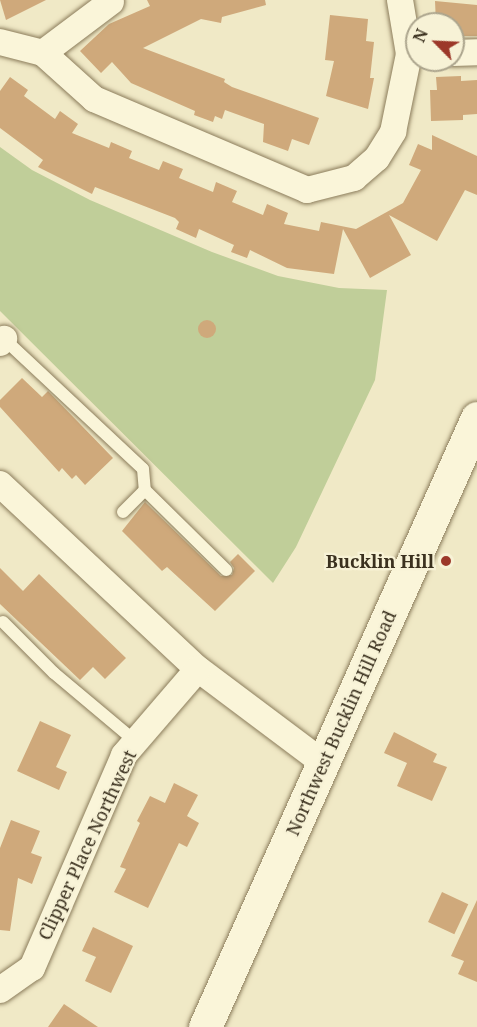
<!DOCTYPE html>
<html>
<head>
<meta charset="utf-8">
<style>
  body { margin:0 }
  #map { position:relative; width:477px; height:1027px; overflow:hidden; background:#f0e9c6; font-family:"Noto Serif",serif }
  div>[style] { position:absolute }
  .green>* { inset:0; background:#c0ce99 }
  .building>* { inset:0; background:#cfa97b; transform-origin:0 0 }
  .round { border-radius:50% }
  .roads { filter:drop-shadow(0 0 2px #8b7c5b) drop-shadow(0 0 2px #8b7c5b) }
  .lane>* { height:12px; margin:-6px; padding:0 6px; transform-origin:6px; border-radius:6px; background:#faf5d9 }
  .street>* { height:26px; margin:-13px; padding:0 13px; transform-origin:13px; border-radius:13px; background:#faf5d9 }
  .secondary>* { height:33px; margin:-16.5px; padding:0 16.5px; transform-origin:16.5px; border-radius:16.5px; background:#faf5d9 }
  .dots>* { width:16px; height:16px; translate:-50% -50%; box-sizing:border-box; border:3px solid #f7f2d6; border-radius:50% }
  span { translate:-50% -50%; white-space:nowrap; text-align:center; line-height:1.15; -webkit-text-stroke:4.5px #f7f2d6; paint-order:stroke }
  .poi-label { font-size:18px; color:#3b311f; font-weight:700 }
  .right { translate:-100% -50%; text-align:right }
  .street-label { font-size:18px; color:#3b311f }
  .north { position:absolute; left:405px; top:12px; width:60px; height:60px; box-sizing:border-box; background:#f7f2d6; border:2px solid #aca58d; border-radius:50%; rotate:294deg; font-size:16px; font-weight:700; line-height:24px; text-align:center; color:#3b311f }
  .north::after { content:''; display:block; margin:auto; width:21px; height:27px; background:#9c3829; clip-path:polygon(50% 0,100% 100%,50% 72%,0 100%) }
</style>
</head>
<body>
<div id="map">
  <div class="green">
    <i style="clip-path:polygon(0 147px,32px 170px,90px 200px,212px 252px,278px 276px,339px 288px,387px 290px,375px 380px,296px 547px,273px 583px,0 311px)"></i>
  </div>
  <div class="building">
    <i style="clip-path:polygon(0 0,46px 0,6px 20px)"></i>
    <i style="clip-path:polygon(147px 0,265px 0,266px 5px,222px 17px,221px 23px,201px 19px,143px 48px,225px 79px,224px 82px,232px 87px,319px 118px,309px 145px,292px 139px,288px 151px,263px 142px,264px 124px,225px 110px,222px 119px,215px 116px,213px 122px,194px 115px,195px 111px,131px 83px,112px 62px,101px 73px,80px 51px,109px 24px,150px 6px)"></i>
    <i style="clip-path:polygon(435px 1px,477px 5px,477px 36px,453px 36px,453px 24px,436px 24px)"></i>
    <i style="clip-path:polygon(330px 15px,368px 19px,366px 41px,374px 42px,370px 78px,374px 78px,368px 109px,326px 96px,334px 61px,325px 60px)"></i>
    <i style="clip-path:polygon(461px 76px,461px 81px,477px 80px,477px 114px,463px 115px,463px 120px,431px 121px,430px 90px,437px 90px,436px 77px)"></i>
    <i style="clip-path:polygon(10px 77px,28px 90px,24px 96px,55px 119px,60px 111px,78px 124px,72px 133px,109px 148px,111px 142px,132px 151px,129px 158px,159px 170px,163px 161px,183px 169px,179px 178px,213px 192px,216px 182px,237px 191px,232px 202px,263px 215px,267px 204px,288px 213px,284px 224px,319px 231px,321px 222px,356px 229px,403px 203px,421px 170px,409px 165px,418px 144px,432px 150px,432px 135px,477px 156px,477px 195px,465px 190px,437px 241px,389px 215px,411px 255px,370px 278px,343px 229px,334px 274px,287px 268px,250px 250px,247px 258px,231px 252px,234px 245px,199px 229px,196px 238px,176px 229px,179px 222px,175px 218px,95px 187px,92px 194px,38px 167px,43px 160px,0 128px,0 91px)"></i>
    <i class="round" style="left:198px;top:320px;width:18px;height:18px"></i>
    <i style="clip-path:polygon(22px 378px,42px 397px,48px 391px,113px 458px,85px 485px,76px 475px,72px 479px,62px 468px,59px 472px,0 407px,0 400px)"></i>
    <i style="clip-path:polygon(145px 502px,221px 576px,232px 575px,234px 568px,230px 562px,238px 554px,255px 571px,215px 611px,167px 567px,162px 571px,122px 531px)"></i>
    <i style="clip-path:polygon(0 568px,23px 591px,39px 574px,126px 658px,105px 679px,93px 667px,80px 680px,0 604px)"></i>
    <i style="clip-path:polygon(40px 721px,71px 735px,56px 767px,67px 772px,59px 790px,17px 771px)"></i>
    <i style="clip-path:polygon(394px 732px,437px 754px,433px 762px,447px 767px,432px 801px,397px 786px,407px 763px,384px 753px)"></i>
    <i style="clip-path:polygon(174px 783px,198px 795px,187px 816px,199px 823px,187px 847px,179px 843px,148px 908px,114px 892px,126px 869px,120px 867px,140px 823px,137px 821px,150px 796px,165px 803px)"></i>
    <i style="clip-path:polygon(11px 820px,40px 831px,31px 853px,42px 857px,32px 884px,18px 878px,10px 931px,0 930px,0 848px)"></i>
    <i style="left:442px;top:892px;width:29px;height:33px;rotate:25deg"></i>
    <i style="clip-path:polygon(477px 900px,477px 982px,458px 974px,464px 961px,451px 956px)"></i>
    <i style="clip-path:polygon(93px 927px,133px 946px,111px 993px,85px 981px,96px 957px,82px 951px)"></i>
    <i style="clip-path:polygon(64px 1004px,98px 1027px,48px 1027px)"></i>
  </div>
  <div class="roads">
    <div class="lane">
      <i style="left:2px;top:337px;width:193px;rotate:43.1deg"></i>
      <i style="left:143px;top:469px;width:21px;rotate:85deg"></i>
      <i style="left:145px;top:490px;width:114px;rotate:44.6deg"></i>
      <i style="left:123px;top:512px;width:31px;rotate:-45deg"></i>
      <i style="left:3px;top:622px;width:72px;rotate:45deg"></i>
      <i style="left:54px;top:673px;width:106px;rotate:40deg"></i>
    </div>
    <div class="street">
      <i style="left:0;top:42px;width:44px;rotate:14.3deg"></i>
      <i style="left:43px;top:53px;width:69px;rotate:42deg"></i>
      <i style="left:94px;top:99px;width:232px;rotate:23.1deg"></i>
      <i style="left:307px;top:190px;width:49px;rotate:-14.3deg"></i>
      <i style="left:354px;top:178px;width:30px;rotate:-41deg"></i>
      <i style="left:377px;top:158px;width:31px;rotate:-58deg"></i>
      <i style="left:393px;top:132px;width:80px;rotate:-78.4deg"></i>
      <i style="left:409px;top:54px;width:55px;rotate:-99.5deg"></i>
      <i style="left:43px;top:53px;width:85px;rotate:-36.9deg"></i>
      <i style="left:453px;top:53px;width:24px;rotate:-2deg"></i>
      <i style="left:0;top:343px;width:6px;rotate:-45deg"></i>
      <i style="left:0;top:484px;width:271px;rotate:43.1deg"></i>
      <i style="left:198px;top:669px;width:156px;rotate:36.9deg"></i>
      <i style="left:0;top:990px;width:39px;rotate:-35deg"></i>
      <i style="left:32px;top:968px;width:232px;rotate:-66.6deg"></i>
      <i style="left:124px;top:755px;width:113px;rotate:-49.3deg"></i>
    </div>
    <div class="secondary">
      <i style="left:205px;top:1027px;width:667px;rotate:-65.93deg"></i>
    </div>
  </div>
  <div class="dots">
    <i style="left:446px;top:561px;background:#9c3829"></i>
  </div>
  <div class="poi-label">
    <span class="right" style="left:434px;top:561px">Bucklin Hill</span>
  </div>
  <div class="street-label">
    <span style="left:341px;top:723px;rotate:-66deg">Northwest Bucklin Hill Road</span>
    <span style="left:87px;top:845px;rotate:-65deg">Clipper Place Northwest</span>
  </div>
  <div class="north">N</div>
</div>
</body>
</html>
